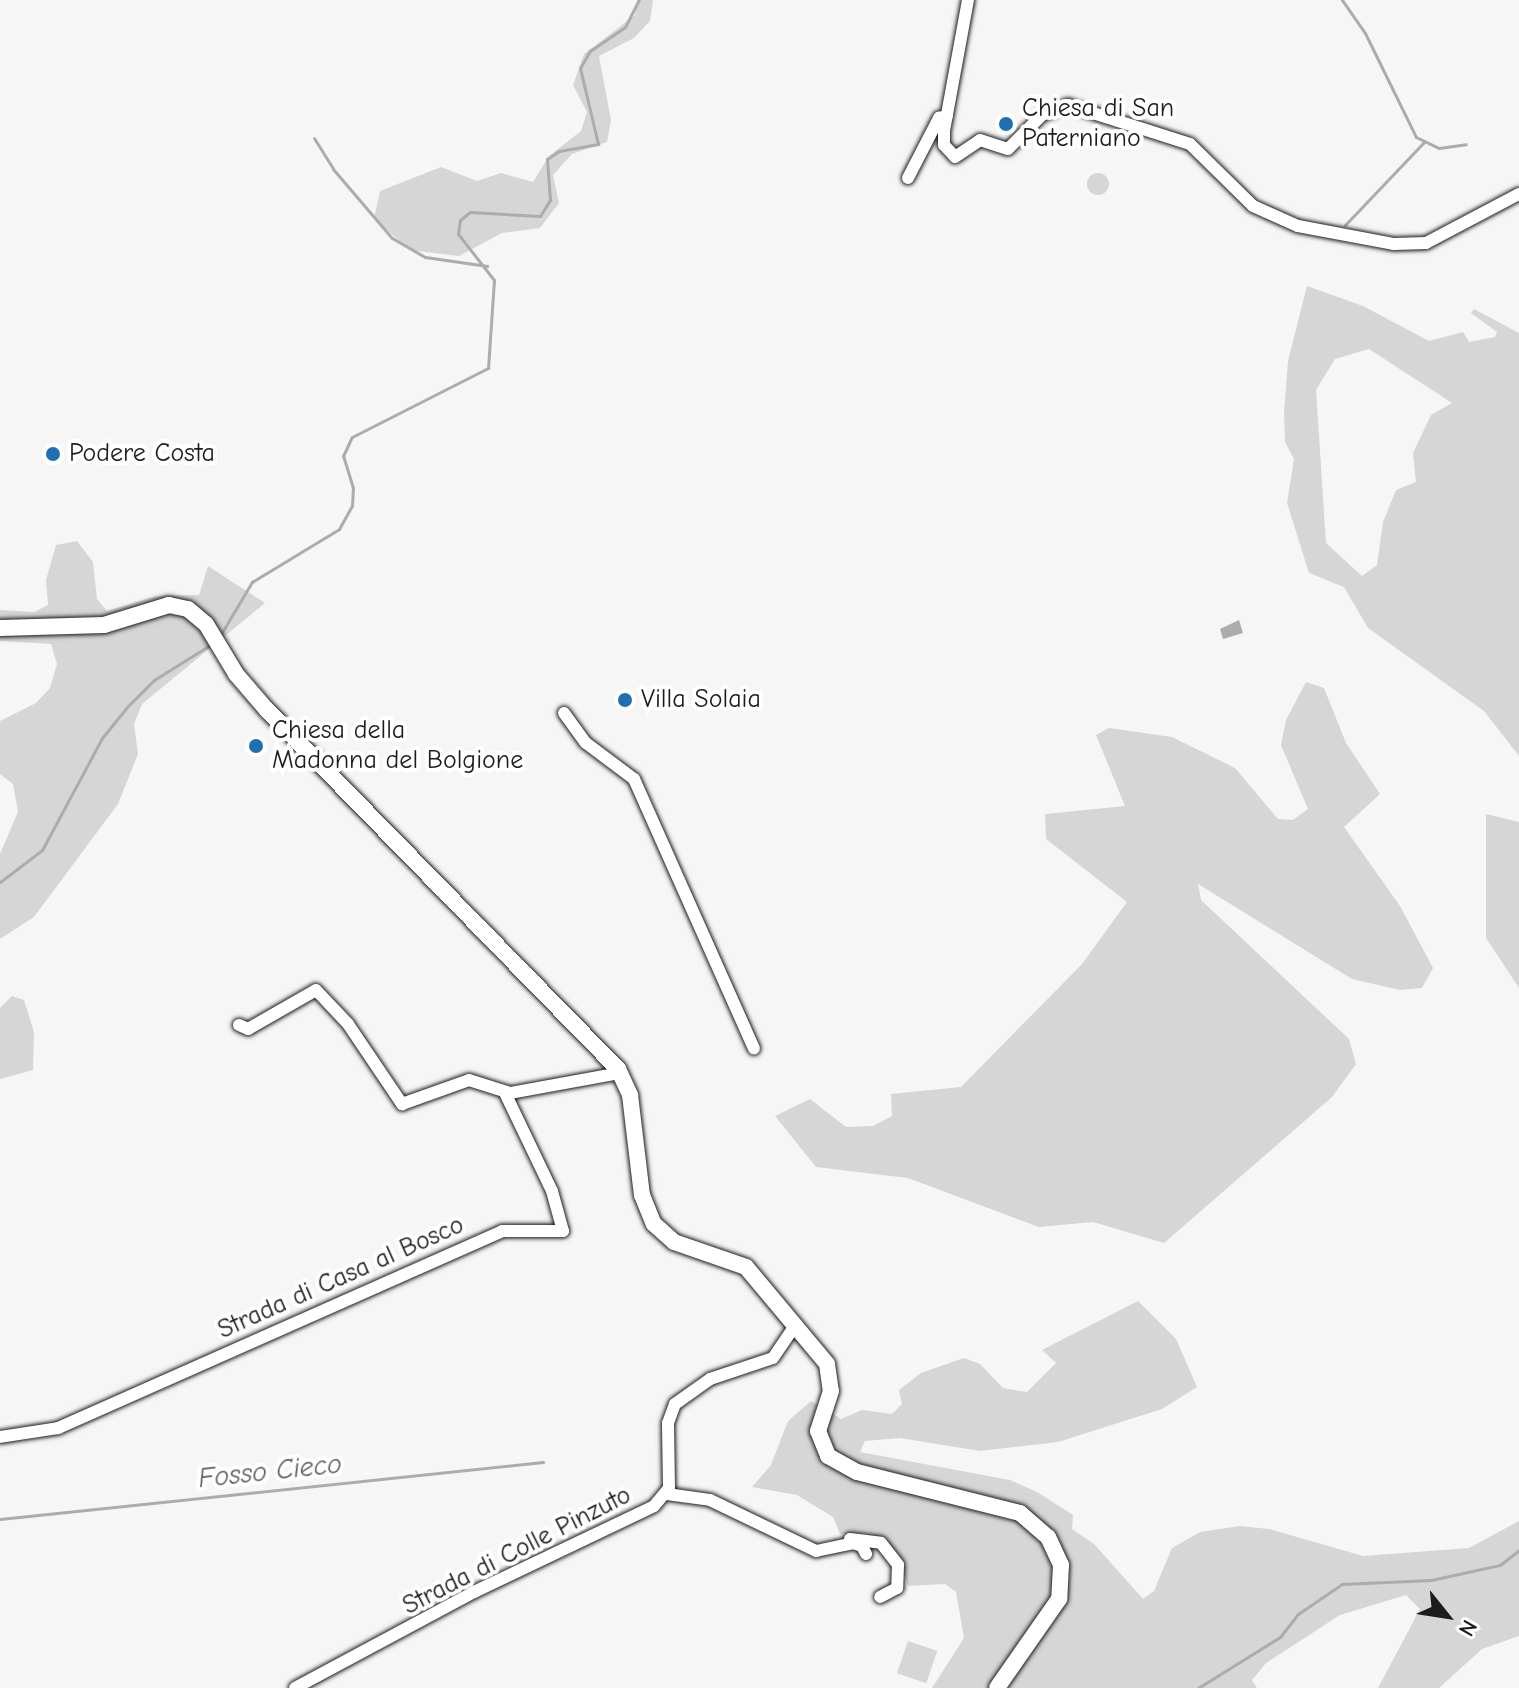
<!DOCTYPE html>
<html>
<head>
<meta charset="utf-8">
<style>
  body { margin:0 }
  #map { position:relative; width:1519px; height:1688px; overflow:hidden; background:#f6f6f6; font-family:"Comic Neue",sans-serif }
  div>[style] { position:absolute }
  .green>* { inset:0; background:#d6d6d6; transform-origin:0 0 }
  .round { border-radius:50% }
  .water>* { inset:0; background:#acacac }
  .stream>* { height:3px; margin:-1.5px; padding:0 1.5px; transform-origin:1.5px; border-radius:1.5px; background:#acacac }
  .roads { filter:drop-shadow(0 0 2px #1c1c1c) drop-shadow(0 0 2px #1c1c1c) }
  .minor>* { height:12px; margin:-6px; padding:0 6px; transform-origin:6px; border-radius:6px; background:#fff }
  .major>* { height:16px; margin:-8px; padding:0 8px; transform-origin:8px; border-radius:8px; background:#fff }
  .dots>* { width:22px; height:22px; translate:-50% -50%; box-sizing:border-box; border:4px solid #fff; border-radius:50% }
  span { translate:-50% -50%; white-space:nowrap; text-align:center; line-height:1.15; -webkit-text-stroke:8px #fff; paint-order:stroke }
  .poi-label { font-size:26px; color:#1c1c1c }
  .left { translate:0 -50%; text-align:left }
  .street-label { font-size:26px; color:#1c1c1c }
  .water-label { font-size:28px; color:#5d5d5d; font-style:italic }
  .north { position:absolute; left:1407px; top:1576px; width:80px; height:80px; -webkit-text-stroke:6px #fff; paint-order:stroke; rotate:120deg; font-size:22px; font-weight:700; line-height:32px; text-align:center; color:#1c1c1c }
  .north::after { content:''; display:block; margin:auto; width:28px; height:36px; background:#1c1c1c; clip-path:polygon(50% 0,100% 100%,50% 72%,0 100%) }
</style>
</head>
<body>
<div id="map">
  <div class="green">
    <i style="clip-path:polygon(637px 0,653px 0,650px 21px,634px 38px,599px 56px,611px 120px,607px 142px,572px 154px,553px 175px,559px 203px,540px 228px,502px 233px,459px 256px,409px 250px,374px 218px,380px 191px,441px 167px,477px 181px,501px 173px,533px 182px,549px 156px,581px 131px,587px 112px,573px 85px,584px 54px,635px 15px)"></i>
    <i class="round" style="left:1087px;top:173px;width:22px;height:22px"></i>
    <i style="clip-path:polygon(evenodd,1307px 286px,1363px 306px,1429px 341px,1463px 332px,1469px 342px,1495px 337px,1497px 332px,1471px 313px,1474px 309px,1519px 333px,1519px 756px,1484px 711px,1368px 628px,1344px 587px,1309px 573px,1287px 503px,1294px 459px,1285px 442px,1284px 412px,1288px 361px,1307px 286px,1369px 349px,1452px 403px,1431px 415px,1413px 453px,1416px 482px,1396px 490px,1383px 522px,1377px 565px,1362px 576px,1326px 543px,1316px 390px,1335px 359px,1369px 349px)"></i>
    <i style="clip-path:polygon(77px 541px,93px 562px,97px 599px,107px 611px,156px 596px,199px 595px,208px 566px,265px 603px,142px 704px,134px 724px,138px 754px,118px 804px,34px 917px,0 939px,0 854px,18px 812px,13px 784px,0 774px,0 721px,36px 703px,50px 688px,57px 664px,51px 644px,0 641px,0 610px,34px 612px,48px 605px,46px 580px,56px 545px)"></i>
    <i style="clip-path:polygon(1306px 682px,1324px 688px,1346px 743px,1380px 794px,1344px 827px,1400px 906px,1433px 968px,1422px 988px,1400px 990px,1352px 979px,1198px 884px,1201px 900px,1349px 1039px,1356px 1064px,1332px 1097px,1164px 1243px,1093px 1222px,1039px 1227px,908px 1178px,816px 1167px,775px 1116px,810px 1099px,846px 1127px,873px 1126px,892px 1116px,891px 1094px,961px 1087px,1082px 964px,1127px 902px,1046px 839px,1045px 814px,1125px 806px,1096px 735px,1109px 728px,1172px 737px,1235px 768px,1278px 819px,1293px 820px,1308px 809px,1281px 745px,1286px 720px)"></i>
    <i style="clip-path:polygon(1486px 814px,1519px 822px,1519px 988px,1486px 938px)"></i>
    <i style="clip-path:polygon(12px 996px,24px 1000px,34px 1032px,33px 1070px,0 1079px,0 1008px)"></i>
    <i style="clip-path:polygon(1138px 1301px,1176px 1339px,1197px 1387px,1162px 1409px,1058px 1442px,980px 1451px,900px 1438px,865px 1441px,860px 1452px,1010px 1480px,1037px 1492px,1073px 1515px,1072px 1529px,1094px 1544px,1143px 1599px,1154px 1591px,1172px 1548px,1200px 1532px,1240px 1526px,1269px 1529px,1363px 1556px,1469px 1548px,1519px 1521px,1519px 1636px,1482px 1649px,1439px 1688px,1378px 1688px,1420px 1609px,1406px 1595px,1340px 1615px,1266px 1663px,1252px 1680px,1257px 1688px,932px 1688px,964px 1638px,956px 1592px,945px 1584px,908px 1586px,901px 1561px,886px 1542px,868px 1533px,840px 1534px,833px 1517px,797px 1495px,752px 1487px,771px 1465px,788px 1421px,811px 1401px,841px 1419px,862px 1410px,892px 1414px,902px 1404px,899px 1390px,921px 1373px,964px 1358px,980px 1364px,1003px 1388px,1027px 1392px,1056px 1363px,1042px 1350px)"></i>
    <i style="left:908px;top:1641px;width:31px;height:34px;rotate:19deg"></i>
  </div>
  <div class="water">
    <i style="clip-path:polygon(1239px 620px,1243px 633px,1223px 639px,1220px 629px)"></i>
  </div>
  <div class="stream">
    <i style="left:1342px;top:0;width:40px;rotate:55.1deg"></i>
    <i style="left:1365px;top:33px;width:116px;rotate:63.9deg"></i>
    <i style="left:1416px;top:137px;width:25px;rotate:26deg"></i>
    <i style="left:1439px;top:148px;width:27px;rotate:-8deg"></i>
    <i style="left:314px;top:138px;width:36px;rotate:58deg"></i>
    <i style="left:333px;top:169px;width:91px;rotate:49.5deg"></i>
    <i style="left:392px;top:238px;width:38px;rotate:30deg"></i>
    <i style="left:425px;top:257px;width:63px;rotate:8.3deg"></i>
    <i style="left:1345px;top:225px;width:115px;rotate:-46.4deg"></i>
    <i style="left:221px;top:634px;width:61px;rotate:-59.2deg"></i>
    <i style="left:252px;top:582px;width:102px;rotate:-31.3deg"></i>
    <i style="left:339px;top:529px;width:26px;rotate:-61deg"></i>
    <i style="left:352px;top:506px;width:18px;rotate:-87deg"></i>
    <i style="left:353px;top:488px;width:34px;rotate:-107deg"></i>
    <i style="left:343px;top:456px;width:21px;rotate:-65deg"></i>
    <i style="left:352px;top:437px;width:153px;rotate:-26.9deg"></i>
    <i style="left:488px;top:368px;width:88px;rotate:-86.1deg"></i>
    <i style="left:494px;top:280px;width:58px;rotate:-128deg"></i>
    <i style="left:458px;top:234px;width:14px;rotate:-82deg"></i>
    <i style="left:460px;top:220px;width:13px;rotate:-39deg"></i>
    <i style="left:470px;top:212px;width:70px;rotate:3.3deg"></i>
    <i style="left:540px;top:216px;width:19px;rotate:-58deg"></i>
    <i style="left:550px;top:200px;width:41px;rotate:-94.2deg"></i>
    <i style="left:547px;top:159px;width:14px;rotate:-34deg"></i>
    <i style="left:559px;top:151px;width:40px;rotate:-10deg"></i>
    <i style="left:598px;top:144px;width:78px;rotate:-103.3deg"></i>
    <i style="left:580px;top:68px;width:20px;rotate:-60deg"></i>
    <i style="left:590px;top:51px;width:42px;rotate:-34.4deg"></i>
    <i style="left:625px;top:27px;width:30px;rotate:-63deg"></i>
    <i style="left:0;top:882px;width:53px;rotate:-37.3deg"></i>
    <i style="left:42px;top:850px;width:127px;rotate:-61.8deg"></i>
    <i style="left:102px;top:738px;width:38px;rotate:-51deg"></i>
    <i style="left:126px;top:708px;width:40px;rotate:-45deg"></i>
    <i style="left:154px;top:680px;width:66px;rotate:-32deg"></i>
    <i style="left:0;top:1519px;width:546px;rotate:-5.99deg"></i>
    <i style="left:1198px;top:1688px;width:97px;rotate:-31.9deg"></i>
    <i style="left:1280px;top:1637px;width:29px;rotate:-52deg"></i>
    <i style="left:1298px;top:1614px;width:53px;rotate:-34.3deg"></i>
    <i style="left:1342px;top:1584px;width:89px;rotate:-2.6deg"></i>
    <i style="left:1431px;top:1580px;width:71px;rotate:-12.3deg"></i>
    <i style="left:1500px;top:1565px;width:24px;rotate:-38deg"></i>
  </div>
  <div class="roads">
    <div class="minor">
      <i style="left:968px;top:0;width:133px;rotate:100.4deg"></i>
      <i style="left:944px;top:131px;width:14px;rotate:90deg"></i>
      <i style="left:944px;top:145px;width:16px;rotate:47deg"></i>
      <i style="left:955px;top:157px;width:30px;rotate:-34deg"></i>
      <i style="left:980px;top:140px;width:29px;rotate:18deg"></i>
      <i style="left:1008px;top:149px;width:48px;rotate:-45deg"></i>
      <i style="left:1042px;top:115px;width:28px;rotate:-21deg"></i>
      <i style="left:1068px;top:105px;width:128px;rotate:17.7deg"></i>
      <i style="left:1190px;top:144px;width:88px;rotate:44.5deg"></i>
      <i style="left:1253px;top:206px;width:49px;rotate:24deg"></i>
      <i style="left:1298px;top:226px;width:98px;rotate:10.6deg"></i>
      <i style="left:1394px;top:244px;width:32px;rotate:-2deg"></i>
      <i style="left:1426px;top:243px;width:105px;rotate:-27.8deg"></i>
      <i style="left:908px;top:178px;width:68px;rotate:-62.7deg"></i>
      <i style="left:939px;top:118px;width:8px;rotate:-14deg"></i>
      <i style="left:564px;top:713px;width:37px;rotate:54deg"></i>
      <i style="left:586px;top:743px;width:60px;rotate:36.9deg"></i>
      <i style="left:634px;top:779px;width:295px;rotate:66deg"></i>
      <i style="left:239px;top:1025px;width:10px;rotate:24deg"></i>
      <i style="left:248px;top:1029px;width:78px;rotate:-29.8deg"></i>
      <i style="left:316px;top:990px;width:47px;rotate:46.7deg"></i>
      <i style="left:348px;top:1024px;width:97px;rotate:56deg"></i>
      <i style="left:402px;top:1104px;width:71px;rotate:-19.7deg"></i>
      <i style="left:469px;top:1080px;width:43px;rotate:17.6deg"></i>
      <i style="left:510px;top:1093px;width:112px;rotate:-10.3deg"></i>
      <i style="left:0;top:1437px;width:59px;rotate:-8.8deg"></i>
      <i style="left:58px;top:1428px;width:486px;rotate:-23.9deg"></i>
      <i style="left:502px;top:1231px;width:61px"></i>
      <i style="left:563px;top:1231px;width:41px;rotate:-105.4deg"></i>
      <i style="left:552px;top:1191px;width:109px;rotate:-115.6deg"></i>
      <i style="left:667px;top:1494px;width:43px;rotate:7.9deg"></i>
      <i style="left:710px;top:1500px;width:118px;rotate:25.7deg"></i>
      <i style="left:816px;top:1551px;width:38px;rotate:-12deg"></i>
      <i style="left:853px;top:1543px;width:9px;rotate:18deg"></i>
      <i style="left:862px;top:1546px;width:9px;rotate:63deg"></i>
      <i style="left:850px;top:1539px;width:31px;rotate:7deg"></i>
      <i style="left:881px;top:1543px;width:28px;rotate:52deg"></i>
      <i style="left:898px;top:1565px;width:23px;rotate:92deg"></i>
      <i style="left:897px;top:1588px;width:19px;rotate:152deg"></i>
      <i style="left:295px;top:1688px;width:203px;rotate:-28.2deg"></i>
      <i style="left:474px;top:1592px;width:199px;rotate:-25.5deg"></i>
      <i style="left:654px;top:1506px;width:23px;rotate:-50deg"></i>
      <i style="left:669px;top:1488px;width:65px;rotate:-90.9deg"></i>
      <i style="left:668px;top:1423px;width:20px;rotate:-70deg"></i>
      <i style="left:675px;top:1404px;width:43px;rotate:-35.5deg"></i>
      <i style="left:710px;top:1379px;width:66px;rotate:-18.4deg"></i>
      <i style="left:773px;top:1358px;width:41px;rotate:-55.9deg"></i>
    </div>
    <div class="major">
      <i style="left:0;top:628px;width:104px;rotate:-1.7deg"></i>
      <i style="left:104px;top:625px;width:68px;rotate:-17.1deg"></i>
      <i style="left:169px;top:605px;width:19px;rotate:12deg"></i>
      <i style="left:188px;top:609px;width:23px;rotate:40deg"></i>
      <i style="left:206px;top:624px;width:58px;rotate:59deg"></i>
      <i style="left:236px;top:674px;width:48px;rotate:49.3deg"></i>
      <i style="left:267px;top:710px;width:502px;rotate:45.65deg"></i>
      <i style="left:618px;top:1069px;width:29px;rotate:65deg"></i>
      <i style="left:630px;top:1095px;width:101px;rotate:83.2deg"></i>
      <i style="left:642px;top:1195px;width:31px;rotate:68deg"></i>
      <i style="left:654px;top:1224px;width:27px;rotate:42deg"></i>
      <i style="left:674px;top:1242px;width:76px;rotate:19.1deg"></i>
      <i style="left:746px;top:1267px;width:126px;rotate:50.1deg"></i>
      <i style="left:827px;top:1364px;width:27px;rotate:82deg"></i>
      <i style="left:831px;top:1391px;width:42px;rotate:108deg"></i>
      <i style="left:818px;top:1431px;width:27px;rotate:68deg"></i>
      <i style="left:828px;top:1456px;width:33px;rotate:29deg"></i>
      <i style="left:857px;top:1472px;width:168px;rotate:14.1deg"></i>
      <i style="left:1020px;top:1513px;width:37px;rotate:41deg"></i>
      <i style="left:1048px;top:1537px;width:31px;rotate:65deg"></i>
      <i style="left:1061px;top:1565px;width:34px;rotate:93deg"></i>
      <i style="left:1059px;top:1599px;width:108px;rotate:124.9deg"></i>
    </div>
  </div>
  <div class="dots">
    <i style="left:1006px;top:124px;background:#1f6fb2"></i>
    <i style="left:53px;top:454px;background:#1f6fb2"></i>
    <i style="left:625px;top:700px;background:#1f6fb2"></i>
    <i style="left:256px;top:746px;background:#1f6fb2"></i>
  </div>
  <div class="poi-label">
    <span class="left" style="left:1022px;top:124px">Chiesa di San<br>Paterniano</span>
    <span class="left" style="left:69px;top:454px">Podere Costa</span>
    <span class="left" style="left:641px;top:700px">Villa Solaia</span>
    <span class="left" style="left:272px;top:746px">Chiesa della<br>Madonna del Bolgione</span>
  </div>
  <div class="street-label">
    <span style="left:341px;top:1278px;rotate:-24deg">Strada di Casa al Bosco</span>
    <span style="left:517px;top:1551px;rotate:-27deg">Strada di Colle Pinzuto</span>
  </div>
  <div class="water-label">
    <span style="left:270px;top:1471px;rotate:-6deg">Fosso Cieco</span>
  </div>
  <div class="north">N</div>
</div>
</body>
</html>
